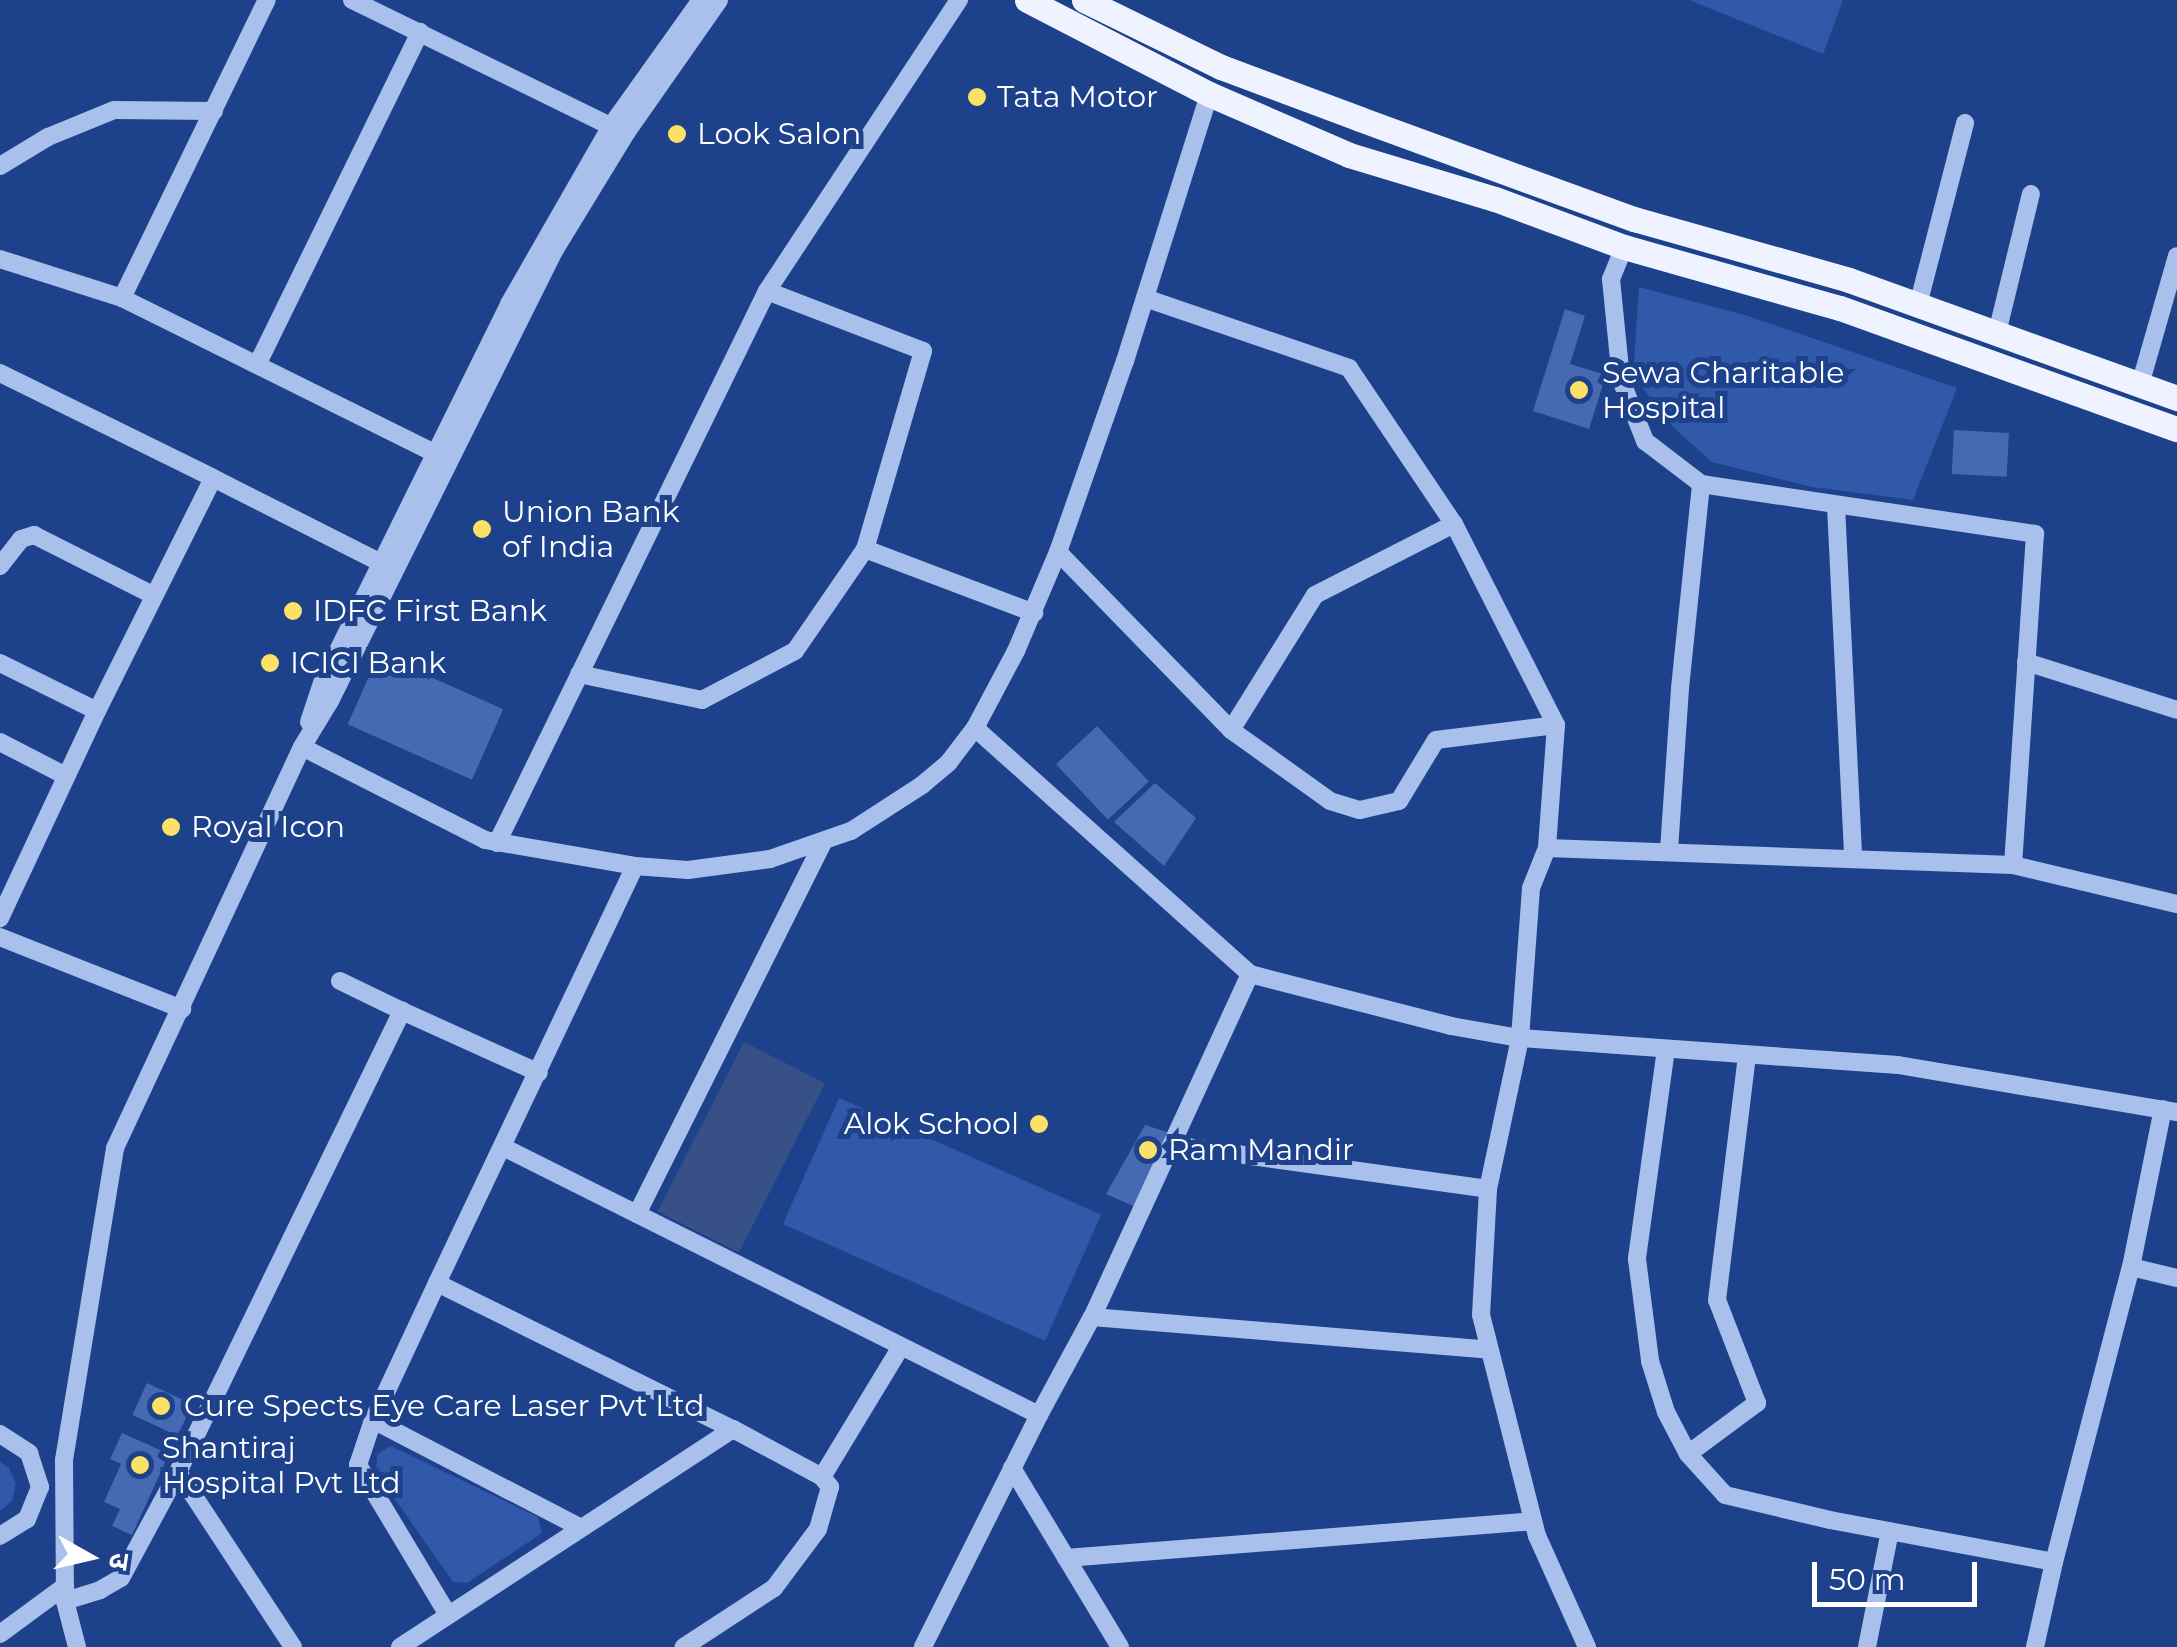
<!DOCTYPE html>
<html>
<head>
<meta charset="utf-8">
<style>
  body { margin:0 }
  #map { position:relative; width:2177px; height:1647px; overflow:hidden; background:#1d418b; font-family:Montserrat,"Noto Sans Devanagari",sans-serif }
  div>[style] { position:absolute }
  .green>* { inset:0; background:#3059a9; transform-origin:0 0 }
  .water>* { inset:0; background:#375187; transform-origin:0 0 }
  .building>* { inset:0; background:#456ab3; transform-origin:0 0 }
  .minor>* { height:18px; margin:-9px; padding:0 9px; transform-origin:9px; border-radius:9px; background:#a9c0ec }
  .major>* { height:25px; margin:-12.5px; padding:0 12.5px; transform-origin:12.5px; border-radius:12.5px; background:#eef3ff }
  .dots>* { width:28px; height:28px; translate:-50% -50%; box-sizing:border-box; border:5px solid #1d418b; border-radius:50% }
  span { translate:-50% -50%; white-space:nowrap; text-align:center; line-height:1.15; -webkit-text-stroke:10px #1d418b; paint-order:stroke }
  .poi-label { font-size:30px; color:#fff }
  .left { translate:0 -50%; text-align:left }
  .right { translate:-100% -50%; text-align:right }
  .north { position:absolute; left:40px; top:1507px; width:100px; height:100px; -webkit-text-stroke:8px #1d418b; paint-order:stroke; rotate:98deg; font-size:28px; font-weight:700; line-height:40px; text-align:center; color:#fff }
  .north::after { content:''; display:block; margin:auto; width:35px; height:45px; background:#fff; clip-path:polygon(50% 0,100% 100%,50% 72%,0 100%) }
  .scale { position:absolute; left:1812px; top:1562px; width:165px; height:45px; box-sizing:border-box; border:5px solid #fff; border-top:0; padding-left:12px; font-size:30px; line-height:35px; white-space:nowrap; color:#fff; -webkit-text-stroke:8px #1d418b; paint-order:stroke }
</style>
</head>
<body>
<div id="map">
  <div class="green">
    <i style="clip-path:polygon(1689px 0,1843px 0,1823px 54px)"></i>
    <i style="clip-path:polygon(1639px 287px,1748px 316px,1957px 388px,1913px 500px,1812px 487px,1712px 462px,1673px 427px,1633px 376px)"></i>
    <i style="left:839px;top:1098px;width:287px;height:138px;rotate:24deg"></i>
    <i style="clip-path:polygon(391px 1446px,538px 1517px,542px 1533px,467px 1583px,453px 1582px,376px 1472px,377px 1454px)"></i>
    <i style="clip-path:polygon(0 1462px,9px 1468px,16px 1484px,12px 1501px,0 1511px)"></i>
  </div>
  <div class="water">
    <i style="left:744px;top:1042px;width:91px;height:190px;rotate:27deg"></i>
  </div>
  <div class="building">
    <i style="clip-path:polygon(1565px 309px,1585px 316px,1570px 364px,1606px 375px,1589px 429px,1533px 411px)"></i>
    <i style="left:1954px;top:430px;width:55px;height:44px;rotate:3deg"></i>
    <i style="left:379px;top:654px;width:136px;height:77px;rotate:24deg"></i>
    <i style="left:1097px;top:726px;width:76px;height:56px;rotate:47deg"></i>
    <i style="clip-path:polygon(1155px 783px,1196px 818px,1164px 866px,1114px 822px)"></i>
    <i style="clip-path:polygon(1145px 1125px,1173px 1134px,1138px 1208px,1106px 1194px)"></i>
    <i style="left:147px;top:1383px;width:50px;height:35px;rotate:25deg"></i>
    <i style="clip-path:polygon(122px 1433px,169px 1454px,132px 1535px,112px 1526px,120px 1509px,104px 1502px,121px 1464px,110px 1459px)"></i>
  </div>
  <div class="minor">
    <i style="left:352px;top:0;width:299px;rotate:26deg"></i>
    <i style="left:0;top:166px;width:56px;rotate:-31.1deg"></i>
    <i style="left:48px;top:137px;width:71px;rotate:-22.2deg"></i>
    <i style="left:114px;top:110px;width:100px;rotate:0.6deg"></i>
    <i style="left:1624px;top:247px;width:35px;rotate:112deg"></i>
    <i style="left:1611px;top:279px;width:101px;rotate:84.3deg"></i>
    <i style="left:1621px;top:380px;width:66px;rotate:68.5deg"></i>
    <i style="left:1645px;top:441px;width:71px;rotate:37.5deg"></i>
    <i style="left:1701px;top:484px;width:338px;rotate:8.5deg"></i>
    <i style="left:2035px;top:534px;width:332px;rotate:93.8deg"></i>
    <i style="left:0;top:259px;width:128px;rotate:17.7deg"></i>
    <i style="left:122px;top:298px;width:358px;rotate:26.4deg"></i>
    <i style="left:767px;top:291px;width:167px;rotate:21deg"></i>
    <i style="left:923px;top:351px;width:206px;rotate:106.3deg"></i>
    <i style="left:865px;top:549px;width:181px;rotate:20.7deg"></i>
    <i style="left:122px;top:298px;width:331px;rotate:-64.1deg"></i>
    <i style="left:1145px;top:298px;width:216px;rotate:18.9deg"></i>
    <i style="left:1349px;top:368px;width:188px;rotate:56.1deg"></i>
    <i style="left:1454px;top:524px;width:225px;rotate:63.1deg"></i>
    <i style="left:1556px;top:725px;width:123px;rotate:94.2deg"></i>
    <i style="left:1918px;top:305px;width:188px;rotate:-75.5deg"></i>
    <i style="left:1997px;top:333px;width:143px;rotate:-76.3deg"></i>
    <i style="left:257px;top:365px;width:371px;rotate:-63.9deg"></i>
    <i style="left:0;top:373px;width:237px;rotate:26.2deg"></i>
    <i style="left:2140px;top:385px;width:134px;rotate:-74deg"></i>
    <i style="left:1836px;top:506px;width:352px;rotate:87.2deg"></i>
    <i style="left:1058px;top:552px;width:248px;rotate:45.8deg"></i>
    <i style="left:1231px;top:730px;width:122px;rotate:35.6deg"></i>
    <i style="left:1330px;top:801px;width:31px;rotate:17deg"></i>
    <i style="left:1360px;top:810px;width:40px;rotate:-13deg"></i>
    <i style="left:1399px;top:801px;width:71px;rotate:-58.8deg"></i>
    <i style="left:1436px;top:740px;width:121px;rotate:-7.1deg"></i>
    <i style="left:0;top:566px;width:34px;rotate:-52deg"></i>
    <i style="left:21px;top:539px;width:14px;rotate:-17deg"></i>
    <i style="left:34px;top:535px;width:133px;rotate:26.8deg"></i>
    <i style="left:2026px;top:662px;width:158px;rotate:17.6deg"></i>
    <i style="left:0;top:663px;width:108px;rotate:26.3deg"></i>
    <i style="left:97px;top:711px;width:229px;rotate:115.1deg"></i>
    <i style="left:579px;top:674px;width:126px;rotate:11.9deg"></i>
    <i style="left:702px;top:700px;width:105px;rotate:-27.8deg"></i>
    <i style="left:795px;top:651px;width:124px;rotate:-55.5deg"></i>
    <i style="left:97px;top:711px;width:260px;rotate:-63.5deg"></i>
    <i style="left:213px;top:478px;width:199px;rotate:26.8deg"></i>
    <i style="left:309px;top:722px;width:41px;rotate:-71.6deg"></i>
    <i style="left:322px;top:683px;width:423px;rotate:-63.7deg"></i>
    <i style="left:509px;top:304px;width:205px;rotate:-60.2deg"></i>
    <i style="left:611px;top:126px;width:155px;rotate:-54.5deg"></i>
    <i style="left:975px;top:728px;width:87px;rotate:-62deg"></i>
    <i style="left:1016px;top:651px;width:108px;rotate:-67deg"></i>
    <i style="left:1058px;top:552px;width:202px;rotate:-70.7deg"></i>
    <i style="left:1125px;top:361px;width:280px;rotate:-72.5deg"></i>
    <i style="left:1231px;top:730px;width:159px;rotate:-58.1deg"></i>
    <i style="left:1315px;top:595px;width:156px;rotate:-27.1deg"></i>
    <i style="left:0;top:742px;width:74px;rotate:27.3deg"></i>
    <i style="left:302px;top:747px;width:205px;rotate:26.9deg"></i>
    <i style="left:485px;top:840px;width:152px;rotate:9.8deg"></i>
    <i style="left:635px;top:866px;width:53px;rotate:4.3deg"></i>
    <i style="left:688px;top:870px;width:83px;rotate:-7.6deg"></i>
    <i style="left:770px;top:859px;width:86px;rotate:-19.1deg"></i>
    <i style="left:851px;top:831px;width:85px;rotate:-32.9deg"></i>
    <i style="left:922px;top:785px;width:35px;rotate:-40deg"></i>
    <i style="left:949px;top:762px;width:43px;rotate:-52.6deg"></i>
    <i style="left:975px;top:728px;width:369px;rotate:41.8deg"></i>
    <i style="left:1250px;top:974px;width:208px;rotate:14.5deg"></i>
    <i style="left:1451px;top:1026px;width:70px;rotate:9.9deg"></i>
    <i style="left:1520px;top:1038px;width:379px;rotate:4.1deg"></i>
    <i style="left:1898px;top:1065px;width:283px;rotate:9.6deg"></i>
    <i style="left:497px;top:843px;width:614px;rotate:-63.94deg"></i>
    <i style="left:767px;top:291px;width:349px;rotate:-56.6deg"></i>
    <i style="left:1669px;top:850px;width:162px;rotate:-86.1deg"></i>
    <i style="left:1680px;top:688px;width:205px;rotate:-84.1deg"></i>
    <i style="left:635px;top:866px;width:462px;rotate:115.4deg"></i>
    <i style="left:437px;top:1283px;width:330px;rotate:26.3deg"></i>
    <i style="left:733px;top:1429px;width:101px;rotate:28.3deg"></i>
    <i style="left:822px;top:1477px;width:13px;rotate:51deg"></i>
    <i style="left:830px;top:1487px;width:44px;rotate:105.9deg"></i>
    <i style="left:818px;top:1529px;width:74px;rotate:126.7deg"></i>
    <i style="left:774px;top:1588px;width:108px;rotate:146.8deg"></i>
    <i style="left:0;top:937px;width:196px;rotate:21.6deg"></i>
    <i style="left:1250px;top:974px;width:378px;rotate:114.7deg"></i>
    <i style="left:1092px;top:1317px;width:399px;rotate:4.7deg"></i>
    <i style="left:340px;top:981px;width:69px;rotate:25.8deg"></i>
    <i style="left:1666px;top:1049px;width:212px;rotate:97.9deg"></i>
    <i style="left:1637px;top:1259px;width:103px;rotate:82.7deg"></i>
    <i style="left:1650px;top:1361px;width:53px;rotate:72.6deg"></i>
    <i style="left:1666px;top:1412px;width:47px;rotate:62.4deg"></i>
    <i style="left:1688px;top:1454px;width:55px;rotate:47.9deg"></i>
    <i style="left:1725px;top:1495px;width:108px;rotate:13.4deg"></i>
    <i style="left:1830px;top:1520px;width:228px;rotate:10.6deg"></i>
    <i style="left:2054px;top:1562px;width:87px;rotate:102.6deg"></i>
    <i style="left:1172px;top:1145px;width:319px;rotate:7.9deg"></i>
    <i style="left:503px;top:1147px;width:599px;rotate:26.57deg"></i>
    <i style="left:1039px;top:1415px;width:259px;rotate:116.6deg"></i>
    <i style="left:637px;top:1214px;width:416px;rotate:-63.4deg"></i>
    <i style="left:2131px;top:1267px;width:47px;rotate:13.4deg"></i>
    <i style="left:437px;top:1283px;width:151px;rotate:115deg"></i>
    <i style="left:373px;top:1420px;width:47px;rotate:108.4deg"></i>
    <i style="left:358px;top:1465px;width:175px;rotate:59deg"></i>
    <i style="left:1039px;top:1415px;width:111px;rotate:-61.6deg"></i>
    <i style="left:373px;top:1420px;width:234px;rotate:27.4deg"></i>
    <i style="left:0;top:1434px;width:35px;rotate:33deg"></i>
    <i style="left:29px;top:1453px;width:36px;rotate:72deg"></i>
    <i style="left:40px;top:1487px;width:35px;rotate:112deg"></i>
    <i style="left:27px;top:1519px;width:32px;rotate:148deg"></i>
    <i style="left:1688px;top:1454px;width:86px;rotate:-36.5deg"></i>
    <i style="left:1757px;top:1403px;width:110px;rotate:-111.2deg"></i>
    <i style="left:1717px;top:1300px;width:247px;rotate:-83deg"></i>
    <i style="left:1012px;top:1468px;width:209px;rotate:58.9deg"></i>
    <i style="left:822px;top:1477px;width:151px;rotate:-58.8deg"></i>
    <i style="left:1066px;top:1558px;width:468px;rotate:-4.5deg"></i>
    <i style="left:2054px;top:1562px;width:305px;rotate:-75.4deg"></i>
    <i style="left:2131px;top:1267px;width:161px;rotate:-78.6deg"></i>
    <i style="left:65px;top:1601px;width:37px;rotate:-17deg"></i>
    <i style="left:100px;top:1590px;width:24px;rotate:-30deg"></i>
    <i style="left:121px;top:1578px;width:120px;rotate:-61.7deg"></i>
    <i style="left:0;top:1634px;width:81px;rotate:-36.4deg"></i>
    <i style="left:77px;top:1647px;width:48px;rotate:-104.6deg"></i>
    <i style="left:65px;top:1601px;width:141px;rotate:-90.4deg"></i>
    <i style="left:64px;top:1460px;width:316px;rotate:-80.7deg"></i>
    <i style="left:115px;top:1148px;width:442px;rotate:-65deg"></i>
    <i style="left:302px;top:747px;width:54px;rotate:-58.7deg"></i>
    <i style="left:330px;top:701px;width:503px;rotate:-63.54deg"></i>
    <i style="left:554px;top:251px;width:138px;rotate:-58.6deg"></i>
    <i style="left:626px;top:133px;width:162px;rotate:-55deg"></i>
    <i style="left:293px;top:1647px;width:209px;rotate:-123.3deg"></i>
    <i style="left:178px;top:1472px;width:513px;rotate:-64.08deg"></i>
    <i style="left:402px;top:1011px;width:150px;rotate:24.3deg"></i>
    <i style="left:400px;top:1647px;width:398px;rotate:-33.2deg"></i>
    <i style="left:1587px;top:1647px;width:122px;rotate:-114.2deg"></i>
    <i style="left:1537px;top:1536px;width:228px;rotate:-104.2deg"></i>
    <i style="left:1481px;top:1315px;width:126px;rotate:-86.8deg"></i>
    <i style="left:1488px;top:1189px;width:154px;rotate:-78deg"></i>
    <i style="left:1520px;top:1038px;width:150px;rotate:-85.8deg"></i>
    <i style="left:1531px;top:888px;width:43px;rotate:-68.2deg"></i>
    <i style="left:1547px;top:848px;width:466px;rotate:2.1deg"></i>
    <i style="left:2013px;top:865px;width:169px;rotate:13.4deg"></i>
    <i style="left:1867px;top:1647px;width:118px;rotate:-78.8deg"></i>
  </div>
  <div class="major">
    <i style="left:1027px;top:0;width:205px;rotate:27.3deg"></i>
    <i style="left:1209px;top:94px;width:153px;rotate:23.5deg"></i>
    <i style="left:1349px;top:155px;width:152px;rotate:16.8deg"></i>
    <i style="left:1495px;top:199px;width:138px;rotate:20.4deg"></i>
    <i style="left:1624px;top:247px;width:224px;rotate:15.8deg"></i>
    <i style="left:1840px;top:308px;width:358px;rotate:19.8deg"></i>
    <i style="left:1084px;top:0;width:153px;rotate:26.1deg"></i>
    <i style="left:1221px;top:67px;width:148px;rotate:20.5deg"></i>
    <i style="left:1360px;top:119px;width:292px;rotate:20.1deg"></i>
    <i style="left:1634px;top:219px;width:223px;rotate:15.8deg"></i>
    <i style="left:1849px;top:280px;width:349px;rotate:19.8deg"></i>
  </div>
  <div class="dots">
    <i style="left:977px;top:97px;background:#fce167"></i>
    <i style="left:677px;top:134px;background:#fce167"></i>
    <i style="left:1579px;top:390px;background:#fce167"></i>
    <i style="left:482px;top:529px;background:#fce167"></i>
    <i style="left:293px;top:611px;background:#fce167"></i>
    <i style="left:270px;top:663px;background:#fce167"></i>
    <i style="left:171px;top:827px;background:#fce167"></i>
    <i style="left:1039px;top:1124px;background:#fce167"></i>
    <i style="left:1148px;top:1150px;background:#fce167"></i>
    <i style="left:161px;top:1406px;background:#fce167"></i>
    <i style="left:140px;top:1465px;background:#fce167"></i>
  </div>
  <div class="poi-label">
    <span class="left" style="left:997px;top:97px">Tata Motor</span>
    <span class="left" style="left:697px;top:134px">Look Salon</span>
    <span class="left" style="left:1602px;top:390px">Sewa Charitable<br>Hospital</span>
    <span class="left" style="left:502px;top:529px">Union Bank<br>of India</span>
    <span class="left" style="left:313px;top:611px">IDFC First Bank</span>
    <span class="left" style="left:290px;top:663px">ICICI Bank</span>
    <span class="left" style="left:191px;top:827px">Royal Icon</span>
    <span class="right" style="left:1019px;top:1124px">Alok School</span>
    <span class="left" style="left:1168px;top:1150px">Ram Mandir</span>
    <span class="left" style="left:184px;top:1406px">Cure Spects Eye Care Laser Pvt Ltd</span>
    <span class="left" style="left:162px;top:1465px">Shantiraj<br>Hospital Pvt Ltd</span>
  </div>
  <div class="north">उ</div>
  <div class="scale">50 m</div>
</div>
</body>
</html>
